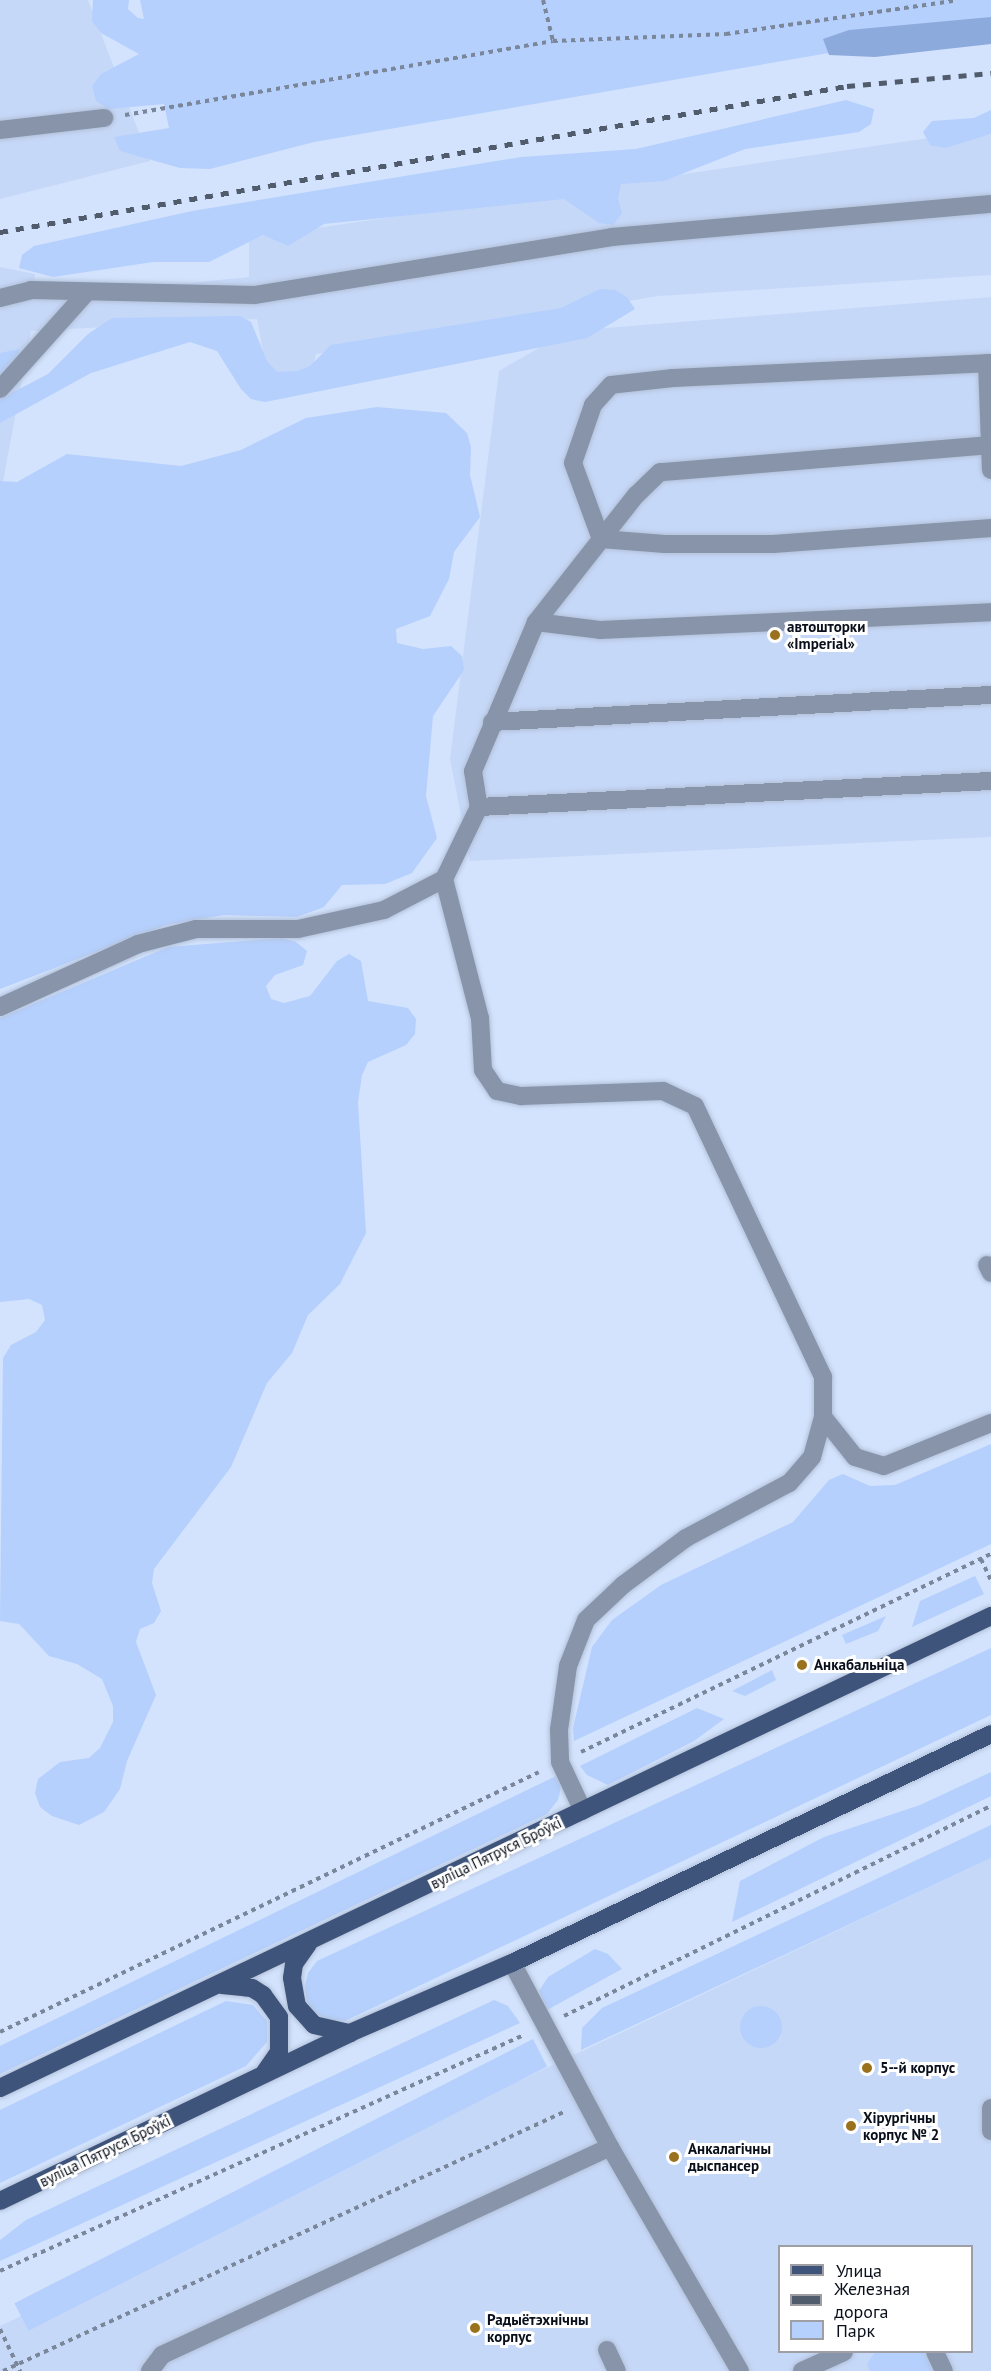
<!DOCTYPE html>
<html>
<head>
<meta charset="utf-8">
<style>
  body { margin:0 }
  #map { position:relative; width:991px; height:2371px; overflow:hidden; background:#d3e3fd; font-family:"PT Sans",sans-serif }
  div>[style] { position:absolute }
  .built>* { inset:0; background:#c6d8f8 }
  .green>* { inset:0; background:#b5d0fd; transform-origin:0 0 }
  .round { border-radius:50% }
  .forest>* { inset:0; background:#8daadc }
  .path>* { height:4px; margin-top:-2px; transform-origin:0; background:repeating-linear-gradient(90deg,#7a8699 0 4.5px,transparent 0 9px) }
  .roads { filter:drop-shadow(0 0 2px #b3c1d9) drop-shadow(0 0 2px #b3c1d9) }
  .minor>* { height:18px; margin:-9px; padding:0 9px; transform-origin:9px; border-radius:9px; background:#8794aa }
  .major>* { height:18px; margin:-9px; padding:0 9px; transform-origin:9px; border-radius:9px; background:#3e547a }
  .rail>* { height:4.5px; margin-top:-2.25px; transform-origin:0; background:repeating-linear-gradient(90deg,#505b6b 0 8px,transparent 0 16px) }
  .dots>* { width:16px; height:16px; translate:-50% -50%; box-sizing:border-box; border:3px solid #fff; border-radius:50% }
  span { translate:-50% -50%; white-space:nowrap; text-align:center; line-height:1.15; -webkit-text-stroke:6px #fff; paint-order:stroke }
  .poi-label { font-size:15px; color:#09101b; font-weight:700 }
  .left { translate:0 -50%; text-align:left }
  .street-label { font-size:15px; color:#09101b }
  .legend { position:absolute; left:778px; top:2245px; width:195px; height:108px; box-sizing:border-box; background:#fff; border:2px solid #9d9fa4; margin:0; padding:8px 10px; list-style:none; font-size:18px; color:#09101b }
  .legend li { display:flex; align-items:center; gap:12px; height:30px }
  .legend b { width:30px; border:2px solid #9d9fa4 }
</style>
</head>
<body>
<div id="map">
  <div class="built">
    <i style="clip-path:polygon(0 0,88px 0,150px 161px,0 199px)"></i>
    <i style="clip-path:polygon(991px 135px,991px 275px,658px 296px,316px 354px,311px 375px,268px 379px,257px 319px,31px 331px,0 498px,0 267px,35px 274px,34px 299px,249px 277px,249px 238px,922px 139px)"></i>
    <i style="clip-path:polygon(991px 297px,991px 837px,470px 861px,450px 759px,499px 371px,568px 331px)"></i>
    <i style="clip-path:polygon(evenodd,991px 1858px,991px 2371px,0 2371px,0 2326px,991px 1858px,780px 2246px,972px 2246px,972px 2352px,780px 2352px,780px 2246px)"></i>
  </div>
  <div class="green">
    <i style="clip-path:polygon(93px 0,129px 0,128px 9px,138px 18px,144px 19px,140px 0,991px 0,991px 25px,314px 142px,210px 169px,180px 168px,120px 151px,114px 137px,169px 128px,164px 104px,109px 109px,96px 101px,92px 86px,101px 74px,139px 54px,101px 33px,92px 21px)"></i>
    <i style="clip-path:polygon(846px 100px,874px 109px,871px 124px,859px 132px,745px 149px,664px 181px,621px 184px,618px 198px,622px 213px,613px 225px,599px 223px,564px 199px,324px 224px,288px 246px,263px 235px,209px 262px,153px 262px,53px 277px,19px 268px,22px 255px,34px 246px,192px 211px,521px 157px,636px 149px)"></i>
    <i style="clip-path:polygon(991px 110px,991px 134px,945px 148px,930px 145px,923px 132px,932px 121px,974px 118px)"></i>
    <i style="clip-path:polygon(600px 289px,615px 290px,627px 297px,635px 309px,587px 338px,265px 402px,251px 399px,241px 389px,217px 351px,190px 342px,91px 373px,0 423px,0 399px,48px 374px,88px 334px,112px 318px,240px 316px,251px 322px,267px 361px,277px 372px,297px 371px,310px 366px,331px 345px,561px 308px)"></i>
    <i style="clip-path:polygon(19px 349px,20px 359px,0 377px,0 353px)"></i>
    <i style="clip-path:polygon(377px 407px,446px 413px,467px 433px,471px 447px,470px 475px,480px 517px,454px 552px,449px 579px,430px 616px,396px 629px,397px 643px,423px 649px,451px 646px,462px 656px,464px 670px,433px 716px,426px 796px,437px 838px,412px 873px,385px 884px,342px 885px,324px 907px,297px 917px,224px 915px,166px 925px,0 989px,0 481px,17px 482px,67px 454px,181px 466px,241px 450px,306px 418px)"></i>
    <i style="clip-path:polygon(282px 938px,296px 942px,307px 951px,303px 965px,275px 975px,266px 986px,271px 999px,284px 1003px,310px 996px,337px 961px,349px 954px,361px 961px,368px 1001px,408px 1008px,416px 1019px,415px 1034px,406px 1045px,368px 1062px,362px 1075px,358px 1102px,366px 1233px,340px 1284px,308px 1315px,292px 1353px,267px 1383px,231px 1467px,154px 1569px,152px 1583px,161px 1611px,154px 1623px,140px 1629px,136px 1642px,156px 1695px,127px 1761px,120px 1789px,104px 1812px,79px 1825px,52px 1816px,40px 1807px,35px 1793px,38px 1779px,60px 1762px,89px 1758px,100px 1748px,113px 1722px,113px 1706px,102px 1679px,77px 1664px,49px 1656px,19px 1624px,0 1621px,3px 1358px,11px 1345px,36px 1332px,45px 1320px,42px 1305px,29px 1299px,0 1302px,0 1018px,168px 947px)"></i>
    <i style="clip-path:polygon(991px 1444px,991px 1544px,574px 1741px,573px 1728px,592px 1647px,612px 1620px,661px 1585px,793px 1522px,829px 1480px,843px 1474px,870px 1486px,895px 1485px)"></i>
    <i style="clip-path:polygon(975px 1576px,984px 1594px,912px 1627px,920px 1601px)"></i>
    <i style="clip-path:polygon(886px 1616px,878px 1631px,846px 1644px,842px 1635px)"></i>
    <i style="clip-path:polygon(991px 1648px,991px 1715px,345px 2021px,329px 2020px,314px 2013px,307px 2002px,305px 1986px,308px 1973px,317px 1961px)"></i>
    <i style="clip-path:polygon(772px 1670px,776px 1680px,745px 1696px,732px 1691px)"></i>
    <i style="clip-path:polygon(697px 1708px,724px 1719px,694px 1741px,608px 1785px,587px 1775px,580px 1766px)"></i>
    <i style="clip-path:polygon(991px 1772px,991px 1796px,732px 1922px,740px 1881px,824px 1837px,920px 1805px)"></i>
    <i style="clip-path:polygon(556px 1776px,561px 1787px,558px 1800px,547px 1814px,0 2074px,0 2046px)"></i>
    <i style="clip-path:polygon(991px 1825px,991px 1858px,581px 2050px,582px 2028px,602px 2008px)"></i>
    <i style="clip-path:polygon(595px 1949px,608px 1954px,622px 1969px,547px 2010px,539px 1991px,548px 1977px)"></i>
    <i style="clip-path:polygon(494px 2000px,508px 2006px,520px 2023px,0 2261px,0 2240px,26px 2220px)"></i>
    <i style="clip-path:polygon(226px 2001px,253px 2005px,267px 2021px,267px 2042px,246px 2066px,0 2183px,0 2110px)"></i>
    <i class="round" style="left:740px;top:2006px;width:42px;height:42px"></i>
    <i style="left:533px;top:2039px;width:31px;height:582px;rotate:63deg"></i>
    <i style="clip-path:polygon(875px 2352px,924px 2352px,935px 2371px,870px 2371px,867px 2364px)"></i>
  </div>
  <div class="forest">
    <i style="clip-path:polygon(991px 17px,991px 44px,875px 57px,829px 55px,823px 39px,849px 30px)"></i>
  </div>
  <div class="path">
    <i style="left:543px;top:0;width:42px;rotate:76.3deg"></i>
    <i style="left:125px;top:115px;width:434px;rotate:-9.8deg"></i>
    <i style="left:553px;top:41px;width:173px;rotate:-2.3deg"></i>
    <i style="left:726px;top:34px;width:234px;rotate:-8.3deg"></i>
    <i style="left:981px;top:1559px;width:23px;rotate:65deg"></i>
    <i style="left:581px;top:1752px;width:455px;rotate:-25.8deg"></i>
    <i style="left:564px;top:2016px;width:476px;rotate:-26.2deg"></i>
    <i style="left:0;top:2032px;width:598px;rotate:-25.75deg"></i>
    <i style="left:0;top:2271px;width:575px;rotate:-24.25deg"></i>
    <i style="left:0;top:2329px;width:47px;rotate:64.5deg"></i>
    <i style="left:3px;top:2371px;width:620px;rotate:-24.79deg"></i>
  </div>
  <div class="roads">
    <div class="minor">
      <i style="left:0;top:130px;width:105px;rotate:-6.6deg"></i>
      <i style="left:0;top:298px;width:32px;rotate:-14deg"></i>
      <i style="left:31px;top:290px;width:224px;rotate:1.3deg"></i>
      <i style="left:255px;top:295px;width:362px;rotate:-9.2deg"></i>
      <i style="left:612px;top:237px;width:380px;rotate:-5deg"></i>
      <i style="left:987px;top:363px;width:107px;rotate:87.9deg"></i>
      <i style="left:991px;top:363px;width:318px;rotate:177.3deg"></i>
      <i style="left:673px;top:378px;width:62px;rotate:173.6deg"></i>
      <i style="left:611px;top:385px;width:27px;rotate:132deg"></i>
      <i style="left:593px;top:405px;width:61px;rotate:109deg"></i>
      <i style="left:573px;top:463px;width:81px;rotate:69.8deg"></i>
      <i style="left:601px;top:539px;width:64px;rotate:4.5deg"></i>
      <i style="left:665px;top:544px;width:108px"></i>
      <i style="left:773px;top:544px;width:219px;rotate:-4.2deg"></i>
      <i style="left:0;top:389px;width:130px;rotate:-48.1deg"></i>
      <i style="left:991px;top:445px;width:332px;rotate:175.3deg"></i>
      <i style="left:660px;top:472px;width:33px;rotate:136deg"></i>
      <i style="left:636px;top:495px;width:162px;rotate:128.2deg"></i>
      <i style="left:536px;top:622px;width:162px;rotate:112.9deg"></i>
      <i style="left:473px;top:771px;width:36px;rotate:81deg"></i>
      <i style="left:479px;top:807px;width:513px;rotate:-2.91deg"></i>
      <i style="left:536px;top:622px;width:64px;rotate:7.1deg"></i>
      <i style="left:600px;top:630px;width:391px;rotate:-2.6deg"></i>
      <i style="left:492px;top:722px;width:500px;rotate:-3.1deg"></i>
      <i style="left:444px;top:879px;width:144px;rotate:75.5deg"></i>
      <i style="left:480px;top:1018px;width:52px;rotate:86.7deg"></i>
      <i style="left:483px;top:1070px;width:25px;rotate:56deg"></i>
      <i style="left:497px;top:1091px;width:25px;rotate:12deg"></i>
      <i style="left:521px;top:1096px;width:142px;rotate:-2deg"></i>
      <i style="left:663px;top:1091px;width:35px;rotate:25deg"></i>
      <i style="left:695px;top:1106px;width:300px;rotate:64.7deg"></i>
      <i style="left:823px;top:1377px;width:40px;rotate:90deg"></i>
      <i style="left:823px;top:1417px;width:41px;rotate:105.4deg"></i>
      <i style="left:812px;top:1457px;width:35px;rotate:131deg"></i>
      <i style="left:789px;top:1483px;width:117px;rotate:151.9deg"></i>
      <i style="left:686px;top:1538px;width:79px;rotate:143.3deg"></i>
      <i style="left:623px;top:1585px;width:51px;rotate:136.6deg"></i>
      <i style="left:586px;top:1620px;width:49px;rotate:111.4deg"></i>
      <i style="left:568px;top:1666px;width:65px;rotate:98deg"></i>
      <i style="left:559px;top:1730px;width:32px;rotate:88deg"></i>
      <i style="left:560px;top:1762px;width:54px;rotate:64.9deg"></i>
      <i style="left:0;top:1007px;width:152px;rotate:-24.5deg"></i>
      <i style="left:138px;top:944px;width:60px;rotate:-14.5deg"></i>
      <i style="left:196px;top:929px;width:102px"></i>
      <i style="left:298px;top:929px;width:88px;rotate:-12.5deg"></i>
      <i style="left:384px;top:910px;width:68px;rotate:-27.3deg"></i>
      <i style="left:444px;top:879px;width:80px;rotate:-64.1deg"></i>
      <i style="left:987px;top:1265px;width:9px;rotate:63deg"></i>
      <i style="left:823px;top:1417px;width:51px;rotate:51.3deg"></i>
      <i style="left:855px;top:1457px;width:30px;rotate:17deg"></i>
      <i style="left:884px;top:1466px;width:115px;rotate:-21.9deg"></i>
      <i style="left:991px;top:2108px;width:23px;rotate:90deg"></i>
      <i style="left:610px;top:2147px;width:259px;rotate:59.9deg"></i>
      <i style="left:607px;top:2350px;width:23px;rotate:65deg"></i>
      <i style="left:935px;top:2352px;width:21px;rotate:65deg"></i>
      <i style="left:150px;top:2371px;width:20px;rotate:-53deg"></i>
      <i style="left:162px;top:2355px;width:494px;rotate:-24.9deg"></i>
      <i style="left:610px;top:2147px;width:208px;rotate:-118deg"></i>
      <i style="left:802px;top:2371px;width:46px;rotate:-24.3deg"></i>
    </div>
    <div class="major">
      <i style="left:308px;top:1944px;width:24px;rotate:125deg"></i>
      <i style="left:294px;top:1964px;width:14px;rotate:98deg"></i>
      <i style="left:292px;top:1978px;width:28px;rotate:80deg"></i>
      <i style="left:297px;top:2006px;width:25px;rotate:48deg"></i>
      <i style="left:314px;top:2025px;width:37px;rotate:13deg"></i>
      <i style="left:222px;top:1985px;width:30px;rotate:6deg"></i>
      <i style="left:252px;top:1988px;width:13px;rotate:32deg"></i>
      <i style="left:263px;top:1995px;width:27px;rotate:54deg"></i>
      <i style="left:279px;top:2017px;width:35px;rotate:90deg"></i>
      <i style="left:279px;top:2052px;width:24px;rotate:125deg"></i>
      <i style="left:0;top:2088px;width:1098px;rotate:-25.47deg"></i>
      <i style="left:0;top:2201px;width:388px;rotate:-25.6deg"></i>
      <i style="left:350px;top:2033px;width:176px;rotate:-23.4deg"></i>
      <i style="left:512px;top:1963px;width:531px;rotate:-25.55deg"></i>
    </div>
  </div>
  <div class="rail">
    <i style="left:0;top:232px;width:859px;rotate:-9.78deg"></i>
    <i style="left:847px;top:86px;width:145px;rotate:-5.2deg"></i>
  </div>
  <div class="dots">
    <i style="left:775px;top:635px;background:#9a721e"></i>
    <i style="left:802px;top:1665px;background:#9a721e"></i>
    <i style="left:867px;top:2068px;background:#9a721e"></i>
    <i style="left:851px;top:2126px;background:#9a721e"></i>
    <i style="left:674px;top:2157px;background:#9a721e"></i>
    <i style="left:475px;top:2328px;background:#9a721e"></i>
  </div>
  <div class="poi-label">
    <span class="left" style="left:787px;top:635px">автошторки<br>«Imperial»</span>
    <span class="left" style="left:814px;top:1665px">Анкабальніца</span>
    <span class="left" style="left:880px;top:2068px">5--й корпус</span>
    <span class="left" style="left:863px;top:2126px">Хірургічны<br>корпус № 2</span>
    <span class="left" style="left:688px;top:2157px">Анкалагічны<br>дыспансер</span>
    <span class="left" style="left:487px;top:2328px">Радыётэхнічны<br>корпус</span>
  </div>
  <div class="street-label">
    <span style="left:496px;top:1853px;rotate:-26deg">вуліца Пятруся Броўкі</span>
    <span style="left:105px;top:2151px;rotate:-26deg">вуліца Пятруся Броўкі</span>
  </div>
  <ul class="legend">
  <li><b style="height:8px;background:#3e547a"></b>Улица</li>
  <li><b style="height:8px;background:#505b6b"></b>Железная дорога</li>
  <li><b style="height:16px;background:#b5d0fd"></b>Парк</li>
  </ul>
</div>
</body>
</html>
